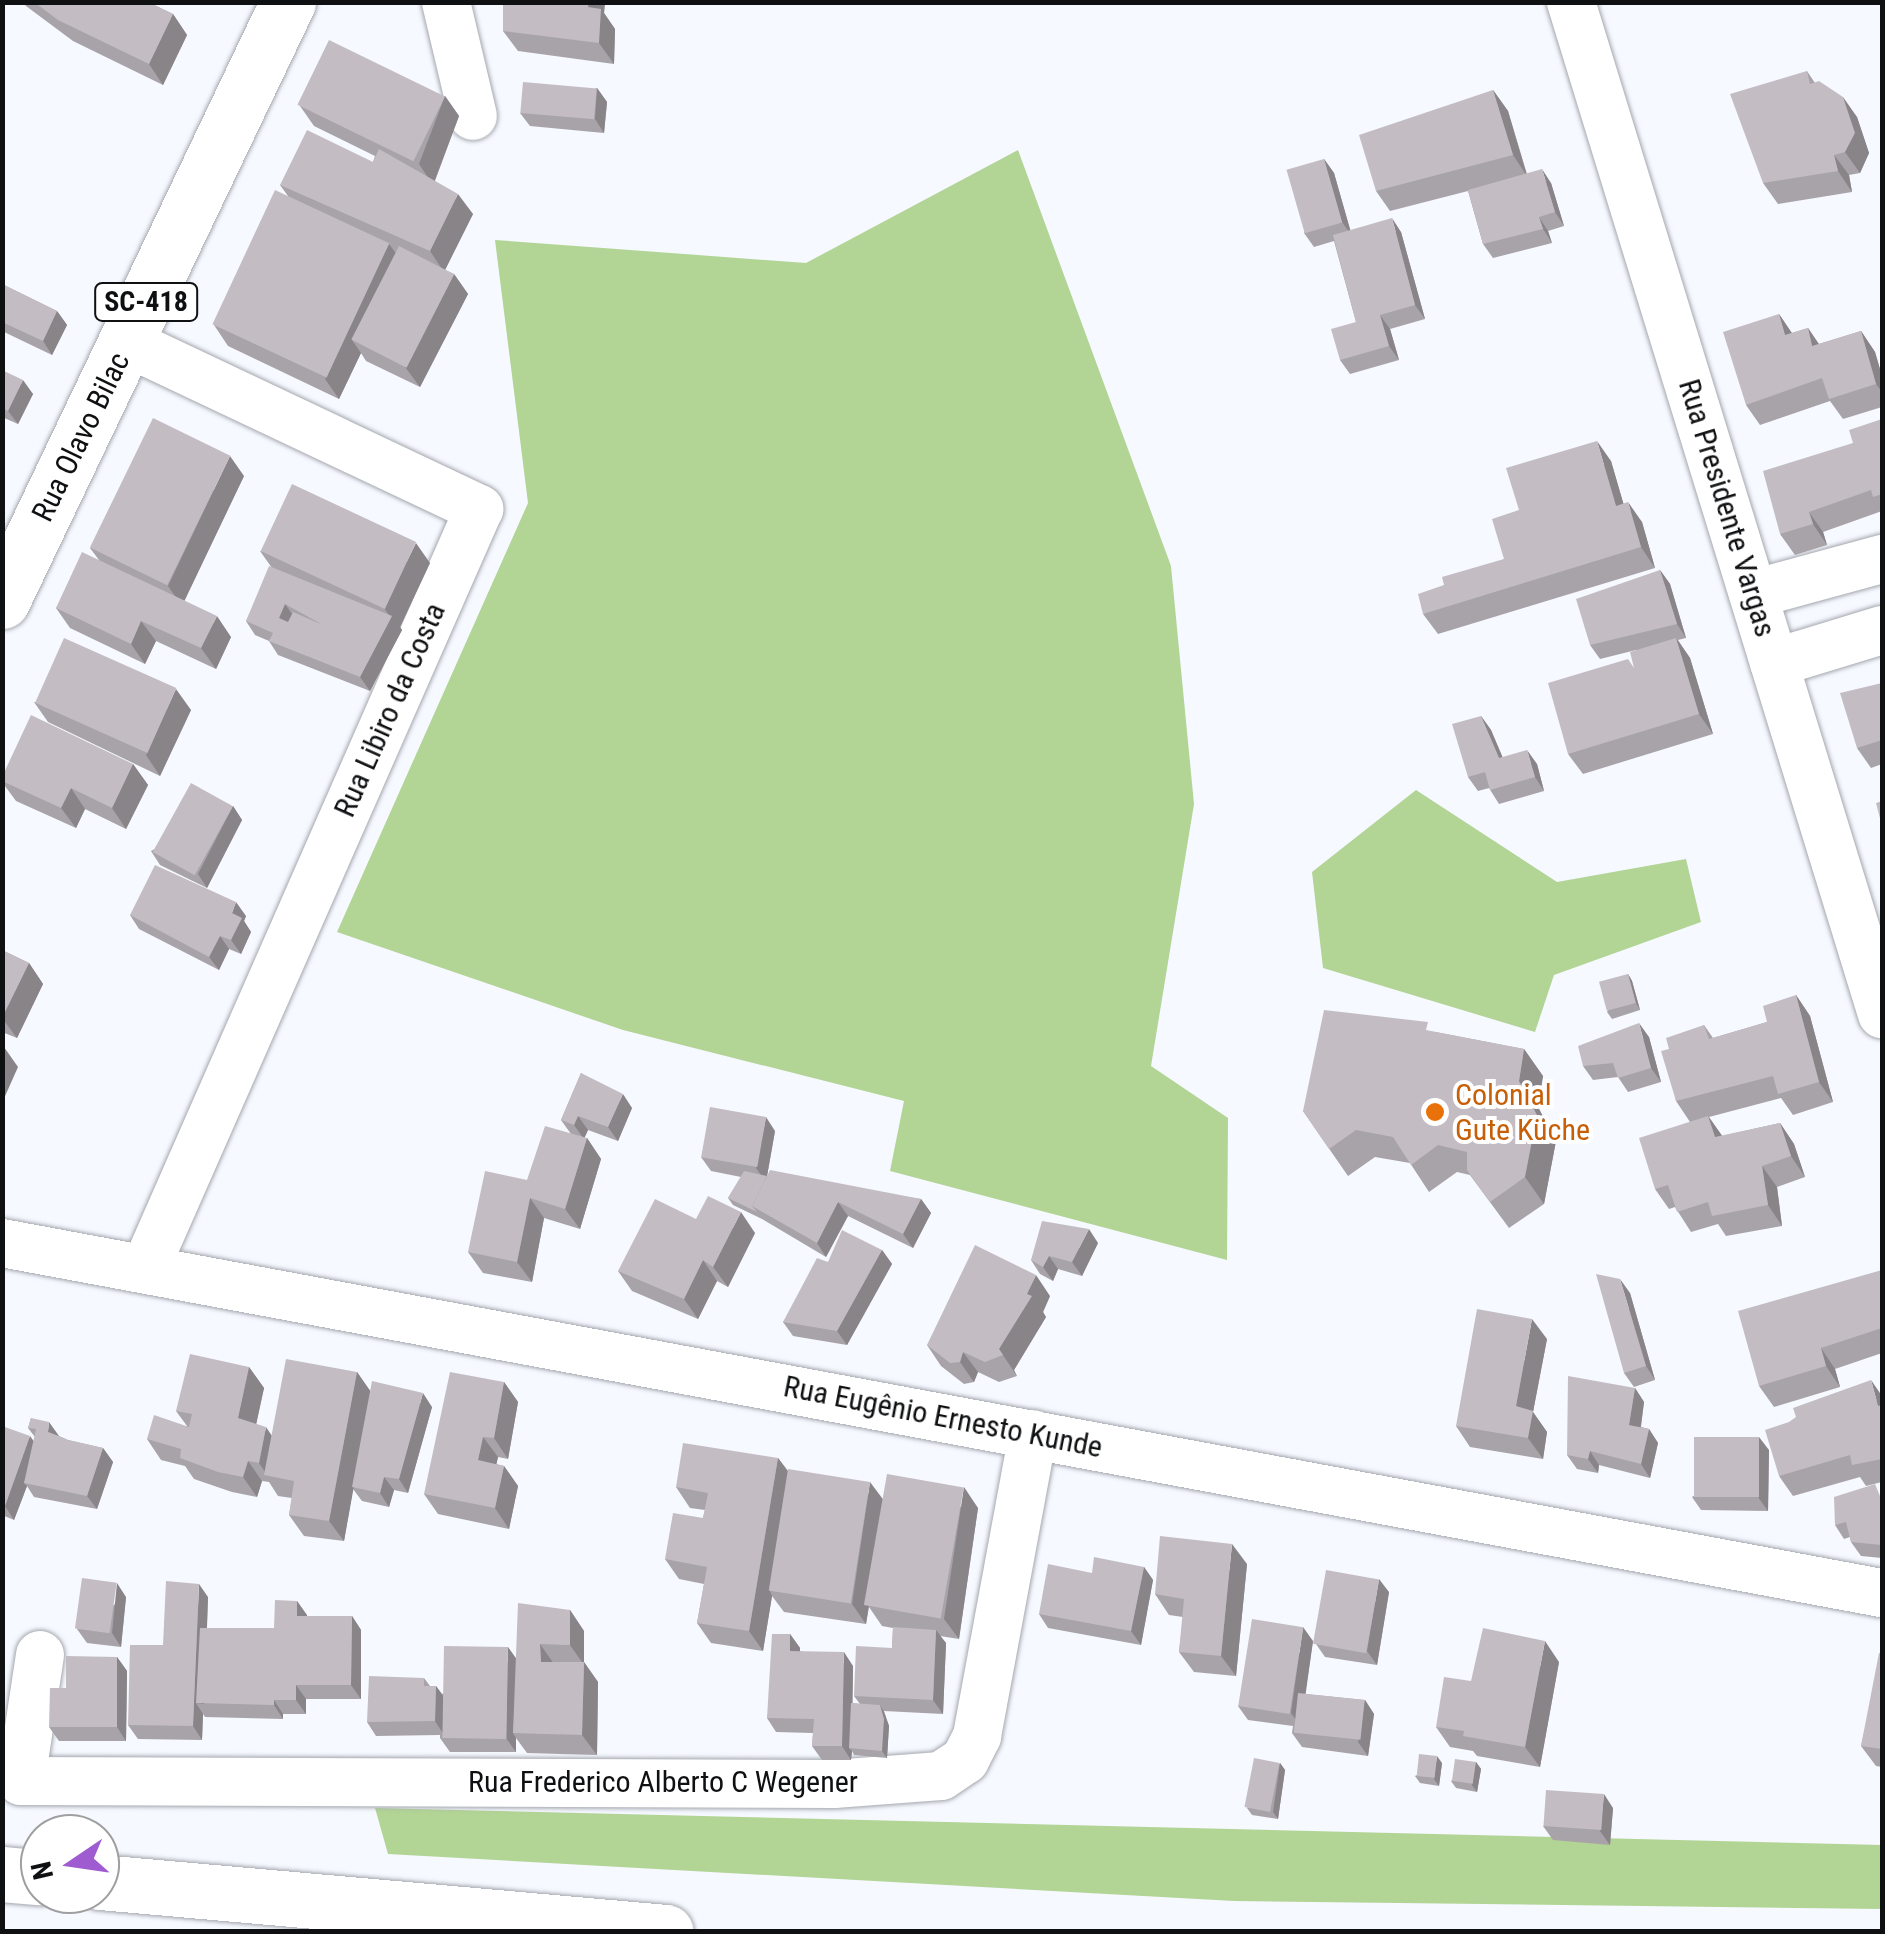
<!DOCTYPE html>
<html>
<head>
<meta charset="utf-8">
<style>
  body { margin:0 }
  #map { position:relative; width:1885px; height:1934px; overflow:hidden; background:#f6f9ff; font-family:"Roboto Condensed",sans-serif }
  div>[style] { position:absolute }
  .green>* { inset:0; background:#b2d495 }
  .roads { filter:drop-shadow(0 0 2px #a4a7ae) drop-shadow(0 0 2px #a4a7ae) }
  .minor>* { height:48px; margin:-24px; padding:0 24px; transform-origin:24px; border-radius:24px; background:#fff }
  .major>* { height:55px; margin:-27.5px; padding:0 27.5px; transform-origin:27.5px; border-radius:27.5px; background:#fff }
  .highway>* { height:55px; margin:-27.5px; padding:0 27.5px; transform-origin:27.5px; border-radius:27.5px; background:#fff }
  .wall>* { inset:0; background:#a8a3a8 }
  .shaded-wall>* { inset:0; background:#888488 }
  .building>* { inset:0; background:#c3bdc3; transform-origin:0 0 }
  .dots>* { width:28px; height:28px; translate:-50% -50%; box-sizing:border-box; border:5px solid #fff; border-radius:50% }
  span { translate:-50% -50%; white-space:nowrap; text-align:center; line-height:1.15; -webkit-text-stroke:8px #fff; paint-order:stroke }
  .shield-label span { padding:2px 8px; background:#fff; border:2px solid; border-radius:8px; -webkit-text-stroke-width:0 }
  .shield-label { font-size:28px; color:#0f1012; font-weight:700 }
  .street-label { font-size:30px; color:#0f1012 }
  .food-label { font-size:30px; color:#c56008 }
  .left { translate:0 -50%; text-align:left }
  .frame { position:absolute; inset:0; border:5px solid #0f1012; pointer-events:none }
  .north { position:absolute; left:20px; top:1814px; width:100px; height:100px; box-sizing:border-box; background:#fff; border:2px solid #9f9fa0; border-radius:50%; rotate:257deg; font-size:28px; font-weight:700; line-height:40px; text-align:center; color:#0f1012 }
  .north::after { content:''; display:block; margin:auto; width:35px; height:45px; background:#9f5bd0; clip-path:polygon(50% 0,100% 100%,50% 72%,0 100%) }
</style>
</head>
<body>
<div id="map">
  <div class="green">
    <i style="clip-path:polygon(1018px 150px,1171px 566px,1194px 804px,1151px 1066px,1228px 1118px,1227px 1260px,890px 1171px,904px 1101px,623px 1030px,337px 932px,528px 503px,495px 240px,806px 263px)"></i>
    <i style="clip-path:polygon(1416px 790px,1557px 882px,1686px 859px,1701px 922px,1554px 975px,1535px 1032px,1323px 968px,1312px 872px)"></i>
    <i style="clip-path:polygon(375px 1808px,1882px 1845px,1882px 1909px,1234px 1901px,388px 1854px)"></i>
  </div>
  <div class="roads">
    <div class="minor">
      <i style="left:446px;top:2px;width:117px;rotate:76.7deg"></i>
      <i style="left:1571px;top:2px;width:1059px;rotate:72.92deg"></i>
      <i style="left:126px;top:342px;width:391px;rotate:25.3deg"></i>
      <i style="left:479px;top:509px;width:830px;rotate:113.72deg"></i>
      <i style="left:1753px;top:594px;width:134px;rotate:-15.2deg"></i>
      <i style="left:1774px;top:663px;width:113px;rotate:-17deg"></i>
      <i style="left:2px;top:1243px;width:1912px;rotate:10.55deg"></i>
      <i style="left:40px;top:1655px;width:127px;rotate:98.6deg"></i>
      <i style="left:21px;top:1781px;width:813px;rotate:0.21deg"></i>
      <i style="left:834px;top:1784px;width:107px;rotate:-4.3deg"></i>
      <i style="left:941px;top:1776px;width:29px;rotate:-34deg"></i>
      <i style="left:965px;top:1760px;width:27px;rotate:-63deg"></i>
      <i style="left:977px;top:1736px;width:307px;rotate:-79.5deg"></i>
    </div>
    <div class="major">
      <i style="left:2px;top:601px;width:664px;rotate:-64.48deg"></i>
    </div>
    <div class="highway">
      <i style="left:2px;top:1874px;width:38px;rotate:5deg"></i>
      <i style="left:100px;top:1882px;width:568px;rotate:5.05deg"></i>
    </div>
  </div>
  <div class="wall">
    <i style="clip-path:polygon(23px 2px,148px 2px,173px 14px,187px 35px,163px 85px,73px 41px,26px 6px)"></i>
    <i style="clip-path:polygon(503px 2px,605px 2px,604px 13px,615px 29px,614px 64px,518px 51px,503px 31px)"></i>
    <i style="clip-path:polygon(1807px 71px,1815px 83px,1857px 117px,1869px 153px,1860px 173px,1849px 175px,1852px 192px,1778px 204px,1763px 183px)"></i>
    <i style="clip-path:polygon(597px 88px,607px 102px,604px 133px,530px 126px,520px 113px)"></i>
    <i style="clip-path:polygon(1493px 90px,1508px 111px,1527px 174px,1551px 183px,1564px 226px,1548px 231px,1552px 243px,1493px 258px,1483px 244px,1468px 191px,1390px 211px,1376px 191px)"></i>
    <i style="clip-path:polygon(445px 96px,459px 116px,435px 181px,473px 214px,445px 270px,454px 274px,468px 294px,420px 387px,366px 361px,361px 353px,339px 399px,228px 346px,214px 325px,288px 196px,280px 185px,373px 162px,375px 156px,314px 126px,300px 106px)"></i>
    <i style="clip-path:polygon(1324px 159px,1334px 173px,1350px 230px,1401px 232px,1425px 319px,1390px 329px,1399px 360px,1350px 374px,1340px 360px,1356px 322px,1334px 241px,1314px 247px,1304px 233px)"></i>
    <i style="clip-path:polygon(2px 284px,57px 311px,67px 325px,52px 355px,2px 331px)"></i>
    <i style="clip-path:polygon(1779px 314px,1792px 333px,1808px 328px,1819px 344px,1861px 331px,1875px 352px,1882px 376px,1882px 407px,1843px 419px,1830px 401px,1760px 425px,1746px 405px)"></i>
    <i style="clip-path:polygon(2px 370px,33px 394px,18px 424px,2px 417px)"></i>
    <i style="clip-path:polygon(1882px 419px,1882px 511px,1823px 532px,1827px 545px,1795px 555px,1780px 534px,1853px 443px)"></i>
    <i style="clip-path:polygon(1611px 461px,1623px 503px,1642px 522px,1655px 568px,1438px 634px,1423px 614px,1504px 559px,1519px 510px)"></i>
    <i style="clip-path:polygon(244px 476px,184px 601px,231px 637px,216px 669px,156px 641px,145px 664px,70px 628px,56px 608px,99px 560px,90px 548px)"></i>
    <i style="clip-path:polygon(260px 551px,430px 563px,400px 627px,402px 630px,370px 691px,278px 655px,269px 641px,255px 635px,246px 621px,272px 568px)"></i>
    <i style="clip-path:polygon(1660px 570px,1670px 584px,1686px 638px,1678px 640px,1690px 658px,1713px 734px,1583px 774px,1568px 754px,1634px 668px,1636px 650px,1600px 659px,1590px 645px)"></i>
    <i style="clip-path:polygon(1882px 683px,1882px 764px,1871px 768px,1857px 748px)"></i>
    <i style="clip-path:polygon(34px 702px,191px 710px,160px 776px,48px 722px)"></i>
    <i style="clip-path:polygon(1481px 716px,1491px 730px,1502px 757px,1537px 764px,1544px 791px,1499px 804px,1489px 788px,1478px 791px,1468px 777px)"></i>
    <i style="clip-path:polygon(133px 764px,148px 785px,126px 829px,85px 809px,76px 828px,16px 801px,2px 782px,2px 777px)"></i>
    <i style="clip-path:polygon(233px 806px,242px 820px,207px 888px,160px 865px,151px 851px)"></i>
    <i style="clip-path:polygon(130px 915px,246px 916px,244px 921px,251px 932px,241px 954px,229px 949px,219px 970px,139px 929px)"></i>
    <i style="clip-path:polygon(2px 950px,29px 963px,43px 984px,17px 1038px,2px 1032px)"></i>
    <i style="clip-path:polygon(1628px 974px,1632px 981px,1640px 1010px,1612px 1019px,1607px 1012px)"></i>
    <i style="clip-path:polygon(1796px 995px,1810px 1016px,1833px 1102px,1793px 1115px,1781px 1098px,1709px 1117px,1722px 1136px,1780px 1123px,1794px 1144px,1805px 1177px,1777px 1187px,1782px 1226px,1726px 1236px,1718px 1224px,1691px 1232px,1675px 1207px,1669px 1209px,1655px 1189px,1690px 1122px,1676px 1101px,1669px 1049px,1704px 1025px,1713px 1038px,1767px 1022px)"></i>
    <i style="clip-path:polygon(1435px 1032px,1524px 1049px,1543px 1076px,1538px 1107px,1556px 1141px,1544px 1204px,1509px 1228px,1470px 1175px,1457px 1172px,1429px 1192px,1410px 1163px,1375px 1157px,1348px 1176px,1303px 1111px)"></i>
    <i style="clip-path:polygon(1649px 1037px,1661px 1082px,1628px 1092px,1618px 1077px,1593px 1080px,1583px 1066px)"></i>
    <i style="clip-path:polygon(581px 1073px,632px 1108px,618px 1141px,588px 1130px,584px 1138px,587px 1138px,601px 1159px,580px 1229px,544px 1218px,532px 1282px,483px 1273px,468px 1252px,527px 1180px,571px 1134px,561px 1120px)"></i>
    <i style="clip-path:polygon(775px 1131px,767px 1176px,921px 1199px,931px 1213px,913px 1248px,848px 1216px,826px 1257px,762px 1219px,733px 1205px,728px 1198px,741px 1177px,711px 1171px,701px 1157px)"></i>
    <i style="clip-path:polygon(696px 1219px,755px 1233px,728px 1287px,717px 1281px,698px 1319px,632px 1291px,618px 1271px)"></i>
    <i style="clip-path:polygon(1098px 1243px,1082px 1276px,1058px 1269px,1053px 1281px,1040px 1274px,1031px 1260px)"></i>
    <i style="clip-path:polygon(882px 1250px,892px 1264px,847px 1345px,793px 1336px,783px 1322px,828px 1262px)"></i>
    <i style="clip-path:polygon(1882px 1270px,1882px 1353px,1835px 1369px,1840px 1387px,1774px 1407px,1759px 1386px)"></i>
    <i style="clip-path:polygon(1630px 1293px,1655px 1380px,1634px 1387px,1624px 1373px)"></i>
    <i style="clip-path:polygon(1050px 1296px,1043px 1312px,1046px 1317px,1014px 1370px,1017px 1376px,999px 1382px,978px 1372px,974px 1382px,964px 1384px,941px 1366px,927px 1345px)"></i>
    <i style="clip-path:polygon(1547px 1339px,1533px 1412px,1547px 1432px,1543px 1459px,1470px 1447px,1456px 1426px)"></i>
    <i style="clip-path:polygon(249px 1367px,264px 1388px,256px 1424px,272px 1436px,357px 1372px,370px 1391px,432px 1407px,408px 1493px,394px 1490px,389px 1507px,362px 1501px,353px 1489px,344px 1541px,304px 1536px,289px 1515px,292px 1498px,278px 1496px,269px 1482px,262px 1481px,257px 1497px,232px 1492px,194px 1479px,185px 1466px,161px 1460px,147px 1439px,187px 1426px,176px 1411px)"></i>
    <i style="clip-path:polygon(504px 1382px,518px 1402px,508px 1459px,498px 1457px,496px 1464px,504px 1466px,518px 1486px,509px 1529px,438px 1514px,424px 1494px)"></i>
    <i style="clip-path:polygon(1635px 1388px,1644px 1402px,1641px 1427px,1649px 1429px,1658px 1443px,1650px 1478px,1599px 1465px,1598px 1473px,1577px 1469px,1567px 1455px)"></i>
    <i style="clip-path:polygon(1882px 1396px,1882px 1482px,1866px 1486px,1860px 1477px,1793px 1496px,1779px 1476px)"></i>
    <i style="clip-path:polygon(31px 1418px,59px 1436px,68px 1440px,103px 1448px,113px 1462px,97px 1509px,34px 1497px,27px 1486px,14px 1520px,2px 1515px,2px 1426px,34px 1441px,35px 1437px,28px 1428px)"></i>
    <i style="clip-path:polygon(1769px 1450px,1768px 1511px,1701px 1510px,1692px 1497px)"></i>
    <i style="clip-path:polygon(778px 1458px,788px 1471px,883px 1500px,978px 1508px,959px 1639px,940px 1636px,946px 1643px,943px 1714px,884px 1711px,889px 1726px,887px 1758px,854px 1755px,852px 1751px,851px 1760px,822px 1760px,812px 1746px,813px 1733px,776px 1732px,767px 1718px,790px 1634px,800px 1648px,800px 1651px,853px 1666px,852px 1703px,860px 1704px,854px 1696px,892px 1648px,893px 1628px,882px 1626px,869px 1607px,866px 1624px,784px 1612px,772px 1596px,763px 1651px,711px 1643px,697px 1623px,704px 1584px,679px 1579px,665px 1559px,703px 1518px,705px 1510px,690px 1508px,676px 1487px)"></i>
    <i style="clip-path:polygon(1882px 1495px,1882px 1558px,1861px 1556px,1851px 1542px,1850px 1537px,1844px 1539px,1835px 1525px)"></i>
    <i style="clip-path:polygon(1247px 1564px,1236px 1676px,1194px 1672px,1179px 1652px,1183px 1617px,1169px 1615px,1155px 1594px)"></i>
    <i style="clip-path:polygon(1144px 1567px,1153px 1580px,1141px 1645px,1048px 1628px,1039px 1614px,1092px 1573px)"></i>
    <i style="clip-path:polygon(1389px 1592px,1377px 1665px,1325px 1657px,1316px 1644px)"></i>
    <i style="clip-path:polygon(126px 1597px,121px 1647px,87px 1643px,77px 1629px)"></i>
    <i style="clip-path:polygon(208px 1597px,207px 1628px,274px 1628px,297px 1601px,307px 1616px,352px 1616px,361px 1630px,361px 1699px,306px 1699px,306px 1714px,283px 1714px,283px 1719px,205px 1717px,203px 1714px,202px 1740px,138px 1739px,128px 1725px,163px 1645px)"></i>
    <i style="clip-path:polygon(570px 1610px,584px 1631px,584px 1662px,598px 1682px,597px 1755px,527px 1753px,516px 1738px,516px 1752px,450px 1752px,440px 1738px,440px 1735px,376px 1736px,367px 1722px,424px 1678px,430px 1686px,436px 1686px,442px 1694px,516px 1658px)"></i>
    <i style="clip-path:polygon(1313px 1641px,1305px 1694px,1365px 1700px,1374px 1714px,1368px 1756px,1302px 1747px,1292px 1733px,1293px 1726px,1248px 1720px,1238px 1706px)"></i>
    <i style="clip-path:polygon(1882px 1653px,1882px 1767px,1876px 1766px,1861px 1746px)"></i>
    <i style="clip-path:polygon(117px 1657px,127px 1671px,126px 1741px,59px 1741px,49px 1727px,66px 1688px)"></i>
    <i style="clip-path:polygon(1559px 1662px,1540px 1767px,1477px 1756px,1473px 1751px,1450px 1747px,1436px 1727px,1471px 1681px)"></i>
    <i style="clip-path:polygon(1476px 1762px,1481px 1769px,1477px 1792px,1456px 1788px,1451px 1781px)"></i>
    <i style="clip-path:polygon(1280px 1763px,1285px 1770px,1278px 1819px,1252px 1815px,1247px 1808px)"></i>
    <i style="clip-path:polygon(1442px 1763px,1439px 1786px,1420px 1783px,1415px 1776px)"></i>
    <i style="clip-path:polygon(1613px 1808px,1610px 1845px,1553px 1840px,1543px 1826px)"></i>
  </div>
  <div class="shaded-wall">
    <i style="clip-path:polygon(589px 2px,605px 2px,604px 13px,615px 29px,614px 64px,599px 43px,588px 7px)"></i>
    <i style="clip-path:polygon(173px 14px,187px 35px,163px 85px,149px 64px)"></i>
    <i style="clip-path:polygon(597px 88px,607px 102px,604px 133px,595px 119px)"></i>
    <i style="clip-path:polygon(1493px 90px,1508px 111px,1527px 176px,1513px 155px)"></i>
    <i style="clip-path:polygon(445px 96px,459px 116px,433px 185px,419px 164px)"></i>
    <i style="clip-path:polygon(1843px 97px,1857px 117px,1869px 153px,1860px 173px,1845px 152px)"></i>
    <i style="clip-path:polygon(1834px 155px,1849px 175px,1852px 192px,1838px 171px)"></i>
    <i style="clip-path:polygon(1324px 159px,1334px 173px,1352px 236px,1342px 222px)"></i>
    <i style="clip-path:polygon(1542px 169px,1551px 183px,1564px 226px,1555px 212px)"></i>
    <i style="clip-path:polygon(458px 194px,473px 214px,444px 272px,430px 251px)"></i>
    <i style="clip-path:polygon(1539px 217px,1548px 231px,1552px 243px,1543px 229px)"></i>
    <i style="clip-path:polygon(1392px 218px,1401px 232px,1425px 319px,1415px 305px)"></i>
    <i style="clip-path:polygon(389px 244px,404px 264px,352px 340px,361px 353px,339px 399px,325px 379px)"></i>
    <i style="clip-path:polygon(454px 274px,468px 294px,420px 387px,405px 367px)"></i>
    <i style="clip-path:polygon(57px 311px,67px 325px,52px 355px,43px 341px)"></i>
    <i style="clip-path:polygon(1779px 314px,1793px 335px,1785px 335px)"></i>
    <i style="clip-path:polygon(1380px 315px,1390px 329px,1399px 360px,1389px 346px)"></i>
    <i style="clip-path:polygon(1808px 328px,1822px 349px,1812px 346px)"></i>
    <i style="clip-path:polygon(1861px 331px,1875px 352px,1882px 376px,1882px 392px,1876px 384px)"></i>
    <i style="clip-path:polygon(23px 380px,33px 394px,18px 424px,8px 411px)"></i>
    <i style="clip-path:polygon(1597px 441px,1611px 461px,1630px 526px,1616px 506px)"></i>
    <i style="clip-path:polygon(230px 456px,244px 476px,182px 606px,168px 586px)"></i>
    <i style="clip-path:polygon(1628px 502px,1642px 522px,1655px 568px,1641px 547px)"></i>
    <i style="clip-path:polygon(1809px 512px,1823px 532px,1827px 545px,1813px 524px)"></i>
    <i style="clip-path:polygon(416px 543px,430px 563px,400px 627px,402px 630px,370px 691px,360px 677px,391px 618px,384px 608px)"></i>
    <i style="clip-path:polygon(1660px 570px,1670px 584px,1686px 638px,1677px 624px)"></i>
    <i style="clip-path:polygon(285px 604px,295px 618px,289px 632px,279px 618px)"></i>
    <i style="clip-path:polygon(217px 616px,231px 637px,216px 669px,201px 648px)"></i>
    <i style="clip-path:polygon(141px 621px,156px 641px,145px 664px,131px 644px)"></i>
    <i style="clip-path:polygon(1676px 638px,1690px 658px,1713px 734px,1699px 714px)"></i>
    <i style="clip-path:polygon(176px 689px,191px 710px,160px 776px,146px 755px)"></i>
    <i style="clip-path:polygon(1481px 716px,1491px 730px,1509px 772px,1499px 758px)"></i>
    <i style="clip-path:polygon(1527px 750px,1537px 764px,1544px 791px,1535px 777px)"></i>
    <i style="clip-path:polygon(133px 764px,148px 785px,126px 829px,112px 808px)"></i>
    <i style="clip-path:polygon(71px 788px,85px 809px,76px 828px,61px 808px)"></i>
    <i style="clip-path:polygon(233px 806px,242px 820px,207px 888px,198px 874px)"></i>
    <i style="clip-path:polygon(236px 902px,246px 916px,244px 921px,251px 932px,241px 954px,231px 940px,232px 913px)"></i>
    <i style="clip-path:polygon(220px 936px,229px 949px,219px 970px,209px 957px)"></i>
    <i style="clip-path:polygon(29px 963px,43px 984px,17px 1038px,2px 1018px)"></i>
    <i style="clip-path:polygon(1628px 974px,1632px 981px,1640px 1010px,1636px 1003px)"></i>
    <i style="clip-path:polygon(1796px 995px,1810px 1016px,1833px 1102px,1819px 1082px)"></i>
    <i style="clip-path:polygon(1639px 1023px,1649px 1037px,1661px 1082px,1651px 1068px)"></i>
    <i style="clip-path:polygon(4px 1047px,18px 1067px,2px 1103px,2px 1049px)"></i>
    <i style="clip-path:polygon(1524px 1049px,1543px 1076px,1538px 1107px,1556px 1141px,1544px 1204px,1525px 1177px,1519px 1081px)"></i>
    <i style="clip-path:polygon(623px 1094px,632px 1108px,618px 1141px,608px 1127px)"></i>
    <i style="clip-path:polygon(578px 1116px,588px 1130px,584px 1139px,574px 1125px)"></i>
    <i style="clip-path:polygon(1708px 1116px,1723px 1137px,1715px 1137px)"></i>
    <i style="clip-path:polygon(766px 1117px,775px 1131px,766px 1182px,756px 1168px)"></i>
    <i style="clip-path:polygon(1780px 1123px,1794px 1144px,1805px 1177px,1791px 1156px)"></i>
    <i style="clip-path:polygon(587px 1138px,601px 1159px,580px 1229px,565px 1209px)"></i>
    <i style="clip-path:polygon(1762px 1166px,1777px 1187px,1782px 1226px,1768px 1205px)"></i>
    <i style="clip-path:polygon(530px 1198px,544px 1218px,532px 1282px,517px 1262px)"></i>
    <i style="clip-path:polygon(921px 1199px,931px 1213px,913px 1248px,903px 1234px)"></i>
    <i style="clip-path:polygon(838px 1202px,848px 1216px,826px 1257px,817px 1243px)"></i>
    <i style="clip-path:polygon(741px 1212px,755px 1233px,728px 1287px,713px 1267px)"></i>
    <i style="clip-path:polygon(1089px 1229px,1098px 1243px,1082px 1276px,1072px 1262px)"></i>
    <i style="clip-path:polygon(882px 1250px,892px 1264px,847px 1345px,837px 1331px)"></i>
    <i style="clip-path:polygon(1049px 1256px,1058px 1269px,1053px 1281px,1043px 1267px)"></i>
    <i style="clip-path:polygon(703px 1260px,717px 1281px,698px 1319px,684px 1299px)"></i>
    <i style="clip-path:polygon(1036px 1275px,1050px 1296px,1043px 1312px,1046px 1317px,1014px 1370px,1017px 1376px,999px 1349px)"></i>
    <i style="clip-path:polygon(1620px 1279px,1630px 1293px,1655px 1380px,1646px 1366px)"></i>
    <i style="clip-path:polygon(1532px 1319px,1547px 1339px,1533px 1412px,1547px 1432px,1543px 1459px,1528px 1438px,1516px 1406px)"></i>
    <i style="clip-path:polygon(1821px 1348px,1835px 1369px,1840px 1387px,1826px 1366px)"></i>
    <i style="clip-path:polygon(963px 1352px,978px 1372px,974px 1382px,960px 1362px)"></i>
    <i style="clip-path:polygon(249px 1367px,264px 1388px,253px 1439px,238px 1418px)"></i>
    <i style="clip-path:polygon(357px 1372px,371px 1392px,344px 1541px,329px 1521px)"></i>
    <i style="clip-path:polygon(1871px 1380px,1882px 1396px,1882px 1412px,1878px 1406px)"></i>
    <i style="clip-path:polygon(504px 1382px,518px 1402px,508px 1459px,494px 1438px)"></i>
    <i style="clip-path:polygon(1635px 1388px,1644px 1402px,1639px 1439px,1629px 1425px)"></i>
    <i style="clip-path:polygon(423px 1393px,432px 1407px,408px 1493px,399px 1479px)"></i>
    <i style="clip-path:polygon(49px 1422px,59px 1436px,48px 1432px)"></i>
    <i style="clip-path:polygon(266px 1427px,280px 1448px,268px 1476px,259px 1463px)"></i>
    <i style="clip-path:polygon(1649px 1429px,1658px 1443px,1650px 1478px,1641px 1464px)"></i>
    <i style="clip-path:polygon(30px 1436px,40px 1450px,24px 1483px,27px 1486px,14px 1520px,5px 1506px)"></i>
    <i style="clip-path:polygon(483px 1437px,498px 1457px,493px 1480px,478px 1460px)"></i>
    <i style="clip-path:polygon(1759px 1437px,1769px 1450px,1768px 1511px,1758px 1497px)"></i>
    <i style="clip-path:polygon(103px 1448px,113px 1462px,97px 1509px,87px 1496px)"></i>
    <i style="clip-path:polygon(1590px 1451px,1599px 1465px,1598px 1473px,1588px 1459px)"></i>
    <i style="clip-path:polygon(778px 1458px,793px 1478px,770px 1591px,772px 1596px,763px 1651px,749px 1631px)"></i>
    <i style="clip-path:polygon(248px 1461px,262px 1481px,257px 1497px,243px 1477px)"></i>
    <i style="clip-path:polygon(504px 1466px,518px 1486px,509px 1529px,495px 1508px)"></i>
    <i style="clip-path:polygon(384px 1477px,394px 1490px,389px 1507px,380px 1493px)"></i>
    <i style="clip-path:polygon(870px 1482px,885px 1502px,866px 1624px,852px 1604px)"></i>
    <i style="clip-path:polygon(964px 1487px,978px 1508px,959px 1639px,944px 1619px)"></i>
    <i style="clip-path:polygon(1232px 1544px,1247px 1564px,1236px 1676px,1221px 1656px)"></i>
    <i style="clip-path:polygon(1144px 1567px,1153px 1580px,1141px 1645px,1131px 1631px)"></i>
    <i style="clip-path:polygon(1379px 1579px,1389px 1592px,1377px 1665px,1367px 1651px)"></i>
    <i style="clip-path:polygon(117px 1583px,126px 1597px,121px 1647px,112px 1633px)"></i>
    <i style="clip-path:polygon(199px 1584px,208px 1597px,204px 1704px,196px 1703px,203px 1714px,202px 1740px,193px 1726px)"></i>
    <i style="clip-path:polygon(297px 1601px,307px 1615px,306px 1630px,297px 1616px)"></i>
    <i style="clip-path:polygon(570px 1610px,584px 1631px,584px 1662px,598px 1682px,597px 1755px,582px 1735px,584px 1665px,570px 1645px)"></i>
    <i style="clip-path:polygon(352px 1616px,361px 1630px,361px 1699px,351px 1685px)"></i>
    <i style="clip-path:polygon(1303px 1627px,1313px 1641px,1301px 1727px,1291px 1713px)"></i>
    <i style="clip-path:polygon(936px 1630px,946px 1643px,943px 1714px,933px 1700px)"></i>
    <i style="clip-path:polygon(790px 1634px,800px 1648px,800px 1665px,790px 1651px)"></i>
    <i style="clip-path:polygon(1545px 1641px,1559px 1662px,1540px 1767px,1525px 1747px)"></i>
    <i style="clip-path:polygon(540px 1644px,554px 1664px,541px 1662px)"></i>
    <i style="clip-path:polygon(508px 1647px,518px 1661px,513px 1733px,516px 1738px,516px 1752px,506px 1738px)"></i>
    <i style="clip-path:polygon(844px 1652px,853px 1666px,852px 1748px,849px 1748px,852px 1751px,851px 1760px,842px 1746px)"></i>
    <i style="clip-path:polygon(117px 1657px,127px 1671px,126px 1741px,117px 1727px)"></i>
    <i style="clip-path:polygon(296px 1685px,306px 1699px,306px 1714px,296px 1700px)"></i>
    <i style="clip-path:polygon(436px 1686px,446px 1700px,444px 1735px,435px 1721px)"></i>
    <i style="clip-path:polygon(274px 1700px,283px 1714px,283px 1719px,274px 1705px)"></i>
    <i style="clip-path:polygon(1365px 1700px,1374px 1714px,1368px 1756px,1358px 1742px)"></i>
    <i style="clip-path:polygon(880px 1705px,884px 1712px,889px 1726px,887px 1758px,882px 1751px)"></i>
    <i style="clip-path:polygon(1437px 1756px,1442px 1763px,1439px 1786px,1434px 1779px)"></i>
    <i style="clip-path:polygon(1476px 1762px,1481px 1769px,1477px 1792px,1472px 1785px)"></i>
    <i style="clip-path:polygon(1280px 1763px,1285px 1770px,1278px 1819px,1273px 1812px)"></i>
    <i style="clip-path:polygon(1604px 1794px,1613px 1808px,1610px 1845px,1600px 1831px)"></i>
  </div>
  <div class="building">
    <i style="clip-path:polygon(34px 2px,148px 2px,173px 14px,149px 64px,58px 20px)"></i>
    <i style="clip-path:polygon(503px 2px,589px 2px,588px 7px,601px 9px,599px 43px,503px 31px)"></i>
    <i style="left:329px;top:40px;width:129px;height:72px;rotate:26deg"></i>
    <i style="clip-path:polygon(1807px 71px,1810px 84px,1819px 81px,1843px 97px,1855px 133px,1845px 152px,1834px 155px,1838px 171px,1763px 183px,1730px 94px)"></i>
    <i style="left:523px;top:82px;width:74px;height:31px;rotate:5deg"></i>
    <i style="clip-path:polygon(1493px 90px,1513px 155px,1376px 191px,1359px 135px)"></i>
    <i style="clip-path:polygon(307px 130px,373px 162px,379px 149px,458px 194px,430px 251px,280px 185px)"></i>
    <i style="left:1324px;top:159px;width:66px;height:39px;rotate:74deg"></i>
    <i style="clip-path:polygon(1542px 169px,1555px 212px,1539px 217px,1543px 229px,1483px 244px,1468px 190px)"></i>
    <i style="left:275px;top:190px;width:126px;height:148px;rotate:25deg"></i>
    <i style="clip-path:polygon(1392px 218px,1415px 305px,1380px 315px,1389px 346px,1340px 360px,1331px 329px,1356px 322px,1333px 235px)"></i>
    <i style="left:399px;top:246px;width:62px;height:105px;rotate:27deg"></i>
    <i style="clip-path:polygon(2px 284px,57px 311px,43px 341px,2px 322px)"></i>
    <i style="clip-path:polygon(1779px 314px,1785px 335px,1808px 328px,1812px 346px,1861px 331px,1876px 384px,1829px 399px,1822px 378px,1746px 405px,1723px 332px)"></i>
    <i style="clip-path:polygon(2px 370px,23px 380px,8px 411px,2px 408px)"></i>
    <i style="left:153px;top:418px;width:86px;height:144px;rotate:26deg"></i>
    <i style="clip-path:polygon(1882px 419px,1882px 494px,1873px 497px,1871px 490px,1809px 512px,1813px 524px,1780px 534px,1763px 471px,1853px 443px,1849px 430px)"></i>
    <i style="clip-path:polygon(1597px 441px,1616px 506px,1628px 502px,1641px 547px,1423px 614px,1418px 594px,1444px 585px,1442px 577px,1504px 559px,1492px 519px,1519px 510px,1506px 468px)"></i>
    <i style="left:292px;top:484px;width:137px;height:74px;rotate:25deg"></i>
    <i style="clip-path:polygon(82px 552px,217px 616px,201px 648px,141px 621px,131px 644px,56px 608px)"></i>
    <i style="clip-path:polygon(evenodd,269px 566px,392px 616px,360px 677px,269px 641px,273px 633px,246px 621px,269px 566px,285px 604px,323px 625px,293px 612px,288px 622px,279px 618px,285px 604px)"></i>
    <i style="clip-path:polygon(1660px 570px,1677px 624px,1590px 645px,1576px 599px)"></i>
    <i style="left:64px;top:638px;width:123px;height:71px;rotate:24deg"></i>
    <i style="clip-path:polygon(1676px 638px,1699px 714px,1568px 754px,1548px 683px,1628px 659px,1634px 668px,1630px 652px)"></i>
    <i style="clip-path:polygon(1882px 683px,1882px 740px,1857px 748px,1840px 693px)"></i>
    <i style="clip-path:polygon(31px 715px,133px 764px,112px 808px,71px 788px,61px 808px,2px 781px,2px 777px)"></i>
    <i style="clip-path:polygon(1481px 716px,1499px 758px,1527px 750px,1535px 777px,1490px 790px,1485px 772px,1468px 777px,1452px 724px)"></i>
    <i style="left:191px;top:783px;width:48px;height:79px;rotate:29deg"></i>
    <i style="clip-path:polygon(1882px 801px,1882px 826px,1876px 803px)"></i>
    <i style="clip-path:polygon(155px 865px,236px 902px,232px 913px,242px 918px,231px 940px,220px 936px,209px 957px,130px 915px)"></i>
    <i style="clip-path:polygon(2px 950px,29px 963px,2px 1018px)"></i>
    <i style="left:1628px;top:974px;width:30px;height:30px;rotate:75deg"></i>
    <i style="clip-path:polygon(1796px 995px,1819px 1082px,1778px 1094px,1773px 1076px,1676px 1101px,1661px 1051px,1669px 1049px,1666px 1038px,1704px 1025px,1709px 1039px,1767px 1022px,1763px 1006px)"></i>
    <i style="clip-path:polygon(1324px 1010px,1428px 1022px,1426px 1030px,1524px 1049px,1519px 1081px,1537px 1115px,1525px 1177px,1490px 1202px,1467px 1170px,1467px 1152px,1438px 1145px,1411px 1165px,1393px 1137px,1356px 1130px,1329px 1149px,1303px 1111px)"></i>
    <i style="clip-path:polygon(1639px 1023px,1651px 1068px,1618px 1078px,1613px 1063px,1583px 1066px,1578px 1046px)"></i>
    <i style="clip-path:polygon(581px 1073px,623px 1094px,608px 1127px,578px 1116px,574px 1125px,561px 1120px)"></i>
    <i style="left:710px;top:1107px;width:57px;height:51px;rotate:10deg"></i>
    <i style="clip-path:polygon(1708px 1116px,1715px 1137px,1780px 1123px,1791px 1156px,1762px 1166px,1768px 1205px,1712px 1216px,1708px 1202px,1677px 1212px,1668px 1185px,1655px 1189px,1639px 1138px)"></i>
    <i style="clip-path:polygon(545px 1126px,587px 1138px,565px 1209px,530px 1198px,517px 1262px,468px 1252px,485px 1171px,527px 1180px)"></i>
    <i style="clip-path:polygon(770px 1170px,921px 1199px,903px 1234px,838px 1202px,817px 1243px,752px 1206px)"></i>
    <i style="clip-path:polygon(744px 1171px,767px 1176px,752px 1206px,757px 1212px,728px 1198px)"></i>
    <i style="clip-path:polygon(708px 1196px,741px 1212px,713px 1267px,703px 1260px,684px 1299px,618px 1271px,655px 1199px,696px 1219px)"></i>
    <i style="clip-path:polygon(1042px 1221px,1089px 1229px,1072px 1262px,1049px 1256px,1043px 1267px,1031px 1260px)"></i>
    <i style="clip-path:polygon(842px 1230px,882px 1250px,837px 1331px,783px 1322px,817px 1258px,828px 1262px)"></i>
    <i style="clip-path:polygon(975px 1245px,1036px 1275px,1027px 1294px,1032px 1296px,999px 1349px,1003px 1355px,985px 1362px,963px 1352px,960px 1362px,950px 1363px,927px 1345px)"></i>
    <i style="clip-path:polygon(1882px 1270px,1882px 1328px,1821px 1348px,1826px 1366px,1759px 1386px,1738px 1311px)"></i>
    <i style="clip-path:polygon(1596px 1274px,1620px 1279px,1646px 1366px,1624px 1373px)"></i>
    <i style="clip-path:polygon(1477px 1309px,1532px 1319px,1516px 1406px,1533px 1411px,1528px 1438px,1456px 1426px)"></i>
    <i style="clip-path:polygon(190px 1354px,249px 1367px,238px 1418px,266px 1427px,259px 1463px,248px 1461px,243px 1477px,218px 1472px,180px 1458px,181px 1449px,147px 1439px,154px 1415px,189px 1427px,192px 1414px,176px 1411px)"></i>
    <i style="clip-path:polygon(286px 1359px,357px 1372px,329px 1521px,289px 1515px,294px 1481px,264px 1475px)"></i>
    <i style="clip-path:polygon(450px 1372px,504px 1382px,494px 1438px,483px 1437px,478px 1460px,504px 1466px,495px 1508px,424px 1494px)"></i>
    <i style="clip-path:polygon(1568px 1376px,1635px 1388px,1629px 1425px,1649px 1429px,1641px 1464px,1590px 1451px,1588px 1459px,1567px 1455px)"></i>
    <i style="clip-path:polygon(1871px 1380px,1878px 1406px,1882px 1405px,1882px 1459px,1852px 1465px,1850px 1455px,1779px 1476px,1765px 1430px,1789px 1422px,1796px 1417px,1793px 1408px)"></i>
    <i style="clip-path:polygon(372px 1381px,423px 1393px,399px 1479px,384px 1477px,380px 1493px,352px 1487px)"></i>
    <i style="clip-path:polygon(31px 1418px,49px 1422px,48px 1432px,68px 1440px,103px 1448px,87px 1496px,24px 1483px,36px 1429px,28px 1428px)"></i>
    <i style="clip-path:polygon(2px 1426px,30px 1436px,5px 1506px,2px 1505px)"></i>
    <i style="left:1694px;top:1437px;width:65px;height:60px"></i>
    <i style="clip-path:polygon(683px 1443px,778px 1458px,749px 1631px,697px 1623px,707px 1567px,665px 1559px,673px 1513px,703px 1518px,708px 1493px,676px 1487px)"></i>
    <i style="left:788px;top:1469px;width:83px;height:123px;rotate:9deg"></i>
    <i style="left:887px;top:1474px;width:78px;height:133px;rotate:10deg"></i>
    <i style="clip-path:polygon(1875px 1484px,1880px 1496px,1882px 1495px,1882px 1545px,1851px 1542px,1846px 1522px,1835px 1525px,1834px 1497px)"></i>
    <i style="clip-path:polygon(1160px 1536px,1232px 1544px,1221px 1656px,1179px 1652px,1184px 1599px,1155px 1594px)"></i>
    <i style="clip-path:polygon(1094px 1557px,1144px 1567px,1131px 1631px,1039px 1614px,1048px 1564px,1092px 1573px)"></i>
    <i style="left:1326px;top:1570px;width:54px;height:75px;rotate:10deg"></i>
    <i style="left:82px;top:1578px;width:35px;height:51px;rotate:8deg"></i>
    <i style="clip-path:polygon(166px 1581px,199px 1584px,193px 1726px,128px 1725px,130px 1645px,163px 1645px)"></i>
    <i style="clip-path:polygon(275px 1600px,297px 1601px,297px 1616px,352px 1616px,351px 1685px,296px 1685px,296px 1700px,274px 1700px,274px 1705px,196px 1703px,200px 1628px,274px 1628px)"></i>
    <i style="clip-path:polygon(518px 1603px,570px 1610px,570px 1645px,540px 1644px,541px 1662px,584px 1662px,582px 1735px,513px 1733px)"></i>
    <i style="left:1252px;top:1619px;width:52px;height:88px;rotate:9deg"></i>
    <i style="clip-path:polygon(893px 1627px,936px 1630px,933px 1700px,854px 1696px,856px 1646px,892px 1648px)"></i>
    <i style="clip-path:polygon(1483px 1628px,1545px 1641px,1525px 1747px,1463px 1736px,1464px 1731px,1436px 1727px,1444px 1677px,1471px 1681px)"></i>
    <i style="clip-path:polygon(772px 1634px,790px 1634px,790px 1651px,844px 1652px,842px 1746px,812px 1746px,814px 1719px,767px 1718px)"></i>
    <i style="left:444px;top:1646px;width:64px;height:92px;rotate:1deg"></i>
    <i style="clip-path:polygon(1879px 1653px,1882px 1653px,1882px 1749px,1861px 1746px)"></i>
    <i style="clip-path:polygon(66px 1656px,117px 1657px,117px 1727px,49px 1727px,50px 1688px,66px 1688px)"></i>
    <i style="clip-path:polygon(369px 1676px,424px 1678px,424px 1686px,436px 1686px,435px 1721px,367px 1722px)"></i>
    <i style="left:1298px;top:1693px;width:67px;height:40px;rotate:6deg"></i>
    <i style="clip-path:polygon(851px 1703px,880px 1705px,884px 1719px,882px 1751px,849px 1748px)"></i>
    <i style="left:1419px;top:1754px;width:18px;height:22px;rotate:6deg"></i>
    <i style="left:1254px;top:1758px;width:26px;height:50px;rotate:11deg"></i>
    <i style="left:1455px;top:1759px;width:21px;height:22px;rotate:8deg"></i>
    <i style="left:1546px;top:1790px;width:58px;height:36px;rotate:4deg"></i>
  </div>
  <div class="dots">
    <i style="left:1435px;top:1112px;background:#e8710a"></i>
  </div>
  <div class="shield-label">
    <span style="left:146px;top:302px">SC-418</span>
  </div>
  <div class="street-label">
    <span style="left:81px;top:437px;rotate:-64deg">Rua Olavo Bilac</span>
    <span style="left:1727px;top:508px;rotate:73deg">Rua Presidente Vargas</span>
    <span style="left:390px;top:710px;rotate:-66deg">Rua Libiro da Costa</span>
    <span style="left:943px;top:1417px;rotate:11deg">Rua Eugênio Ernesto Kunde</span>
    <span style="left:663px;top:1782px">Rua Frederico Alberto C Wegener</span>
  </div>
  <div class="food-label">
    <span class="left" style="left:1455px;top:1112px">Colonial<br>Gute Küche</span>
  </div>
  <div class="frame"></div>
  <div class="north">N</div>
</div>
</body>
</html>
